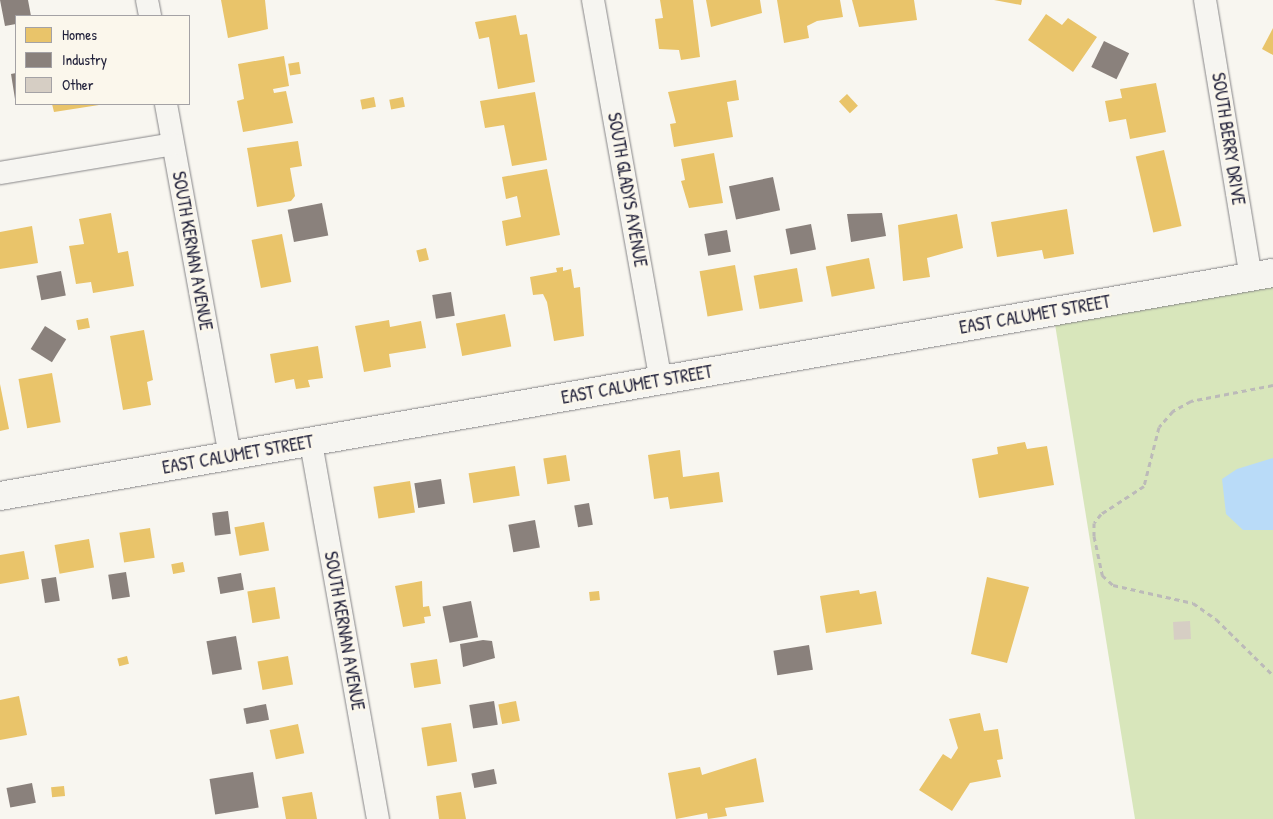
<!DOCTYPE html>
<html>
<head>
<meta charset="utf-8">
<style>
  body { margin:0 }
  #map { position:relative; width:1273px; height:819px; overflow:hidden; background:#f8f6f0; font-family:"Patrick Hand",sans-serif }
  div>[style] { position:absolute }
  .green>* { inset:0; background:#d8e6bb }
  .water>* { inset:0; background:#b9dbf8 }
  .homes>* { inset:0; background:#e9c46a; transform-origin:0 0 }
  .industry>* { inset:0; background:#8a817c; transform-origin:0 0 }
  .building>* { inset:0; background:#d6cec4; transform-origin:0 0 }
  .path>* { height:3px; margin-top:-1.5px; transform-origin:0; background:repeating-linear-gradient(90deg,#bcbab9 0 5px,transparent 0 9px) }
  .roads { filter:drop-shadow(0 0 1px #878688) drop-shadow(0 0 1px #878688) }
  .minor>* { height:22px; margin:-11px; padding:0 11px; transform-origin:11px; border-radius:11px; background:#f6f5f1 }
  .secondary>* { height:28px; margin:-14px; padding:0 14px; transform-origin:14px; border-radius:14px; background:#f6f5f1 }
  span { translate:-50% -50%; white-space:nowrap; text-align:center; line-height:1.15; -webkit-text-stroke:5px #fbf7ec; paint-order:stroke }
  .street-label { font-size:18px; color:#22223b }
  .legend { position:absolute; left:15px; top:15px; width:175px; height:90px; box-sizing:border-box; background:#fbf7ec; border:1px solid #a4a2a5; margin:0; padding:6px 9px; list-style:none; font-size:15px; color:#22223b }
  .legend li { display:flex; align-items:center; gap:10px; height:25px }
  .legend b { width:25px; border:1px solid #a4a2a5 }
</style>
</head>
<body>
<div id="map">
  <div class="green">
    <i style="clip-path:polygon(1273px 273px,1273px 819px,1135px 819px,1053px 312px)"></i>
  </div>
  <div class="water">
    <i style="clip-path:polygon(1273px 458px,1273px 530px,1243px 530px,1226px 514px,1222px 479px,1237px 469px)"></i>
  </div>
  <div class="homes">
    <i style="clip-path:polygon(221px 0,265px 0,268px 29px,228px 38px)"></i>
    <i style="clip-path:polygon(660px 0,693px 0,700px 57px,681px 60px,679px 50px,659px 49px,655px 19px,663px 18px)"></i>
    <i style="clip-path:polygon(706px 0,760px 0,762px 13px,711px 27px)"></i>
    <i style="clip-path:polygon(777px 0,840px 0,843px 17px,817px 21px,807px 26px,809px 38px,784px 43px)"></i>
    <i style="clip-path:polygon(852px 0,914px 0,917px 20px,859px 27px)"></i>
    <i style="clip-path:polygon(994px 0,1022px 0,1021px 5px)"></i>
    <i style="clip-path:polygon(1046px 14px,1062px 25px,1068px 18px,1097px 37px,1073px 72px,1028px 40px)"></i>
    <i style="clip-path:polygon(516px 15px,520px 35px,527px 34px,535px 82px,498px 89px,489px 37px,479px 39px,475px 22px)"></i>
    <i style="clip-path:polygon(1273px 28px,1273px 55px,1262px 49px)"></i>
    <i style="clip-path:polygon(284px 56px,289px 86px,273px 89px,274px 93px,286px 91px,293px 123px,243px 132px,237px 101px,244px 99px,238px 64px)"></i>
    <i style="left:299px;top:62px;width:12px;height:11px;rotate:81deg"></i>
    <i style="clip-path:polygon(736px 80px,739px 100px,727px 102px,733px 137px,674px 147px,670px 124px,676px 123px,668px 92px)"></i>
    <i style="clip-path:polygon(1156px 83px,1166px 132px,1130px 139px,1126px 119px,1109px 122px,1105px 101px,1122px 98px,1120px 89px)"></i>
    <i style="clip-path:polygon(535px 92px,547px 160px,512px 166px,504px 125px,485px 128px,480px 101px)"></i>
    <i style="left:847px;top:94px;width:16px;height:11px;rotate:47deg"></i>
    <i style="left:374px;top:97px;width:10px;height:14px;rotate:79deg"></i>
    <i style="left:403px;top:97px;width:10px;height:14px;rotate:79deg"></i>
    <i style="clip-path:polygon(52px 104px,99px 104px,99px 105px,54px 112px)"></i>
    <i style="clip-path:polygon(298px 141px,302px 166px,290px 168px,295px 196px,291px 201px,257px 207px,247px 148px)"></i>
    <i style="left:1164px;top:150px;width:78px;height:29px;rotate:77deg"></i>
    <i style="clip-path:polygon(714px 153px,723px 203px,689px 208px,681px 181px,685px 180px,681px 159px)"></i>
    <i style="clip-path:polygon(547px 169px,560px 235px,506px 246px,502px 221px,521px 217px,517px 196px,506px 199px,502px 177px)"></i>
    <i style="clip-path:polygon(1067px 209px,1074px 254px,1044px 259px,1042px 250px,997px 257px,991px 222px)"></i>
    <i style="clip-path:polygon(111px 213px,118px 253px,128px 251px,134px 286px,93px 293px,91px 282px,76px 284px,69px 246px,84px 244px,79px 219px)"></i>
    <i style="clip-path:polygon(957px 214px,963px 248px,927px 258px,930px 277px,903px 281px,898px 225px)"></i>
    <i style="clip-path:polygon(32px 226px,38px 263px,0 269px,0 232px)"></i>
    <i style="left:282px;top:234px;width:49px;height:31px;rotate:79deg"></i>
    <i style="left:426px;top:248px;width:12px;height:10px;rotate:76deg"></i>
    <i style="left:869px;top:258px;width:31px;height:44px;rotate:79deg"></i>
    <i style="left:735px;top:265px;width:46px;height:36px;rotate:80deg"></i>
    <i style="clip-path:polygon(563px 267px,563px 271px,571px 269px,574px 288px,580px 287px,584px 336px,554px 341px,547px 302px,543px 294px,533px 295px,530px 277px,557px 272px,556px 268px)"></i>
    <i style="left:797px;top:268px;width:34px;height:44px;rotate:80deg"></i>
    <i style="left:505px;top:314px;width:33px;height:50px;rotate:79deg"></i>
    <i style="left:88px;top:318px;width:10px;height:12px;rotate:79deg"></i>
    <i style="clip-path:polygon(389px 320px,390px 327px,421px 321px,426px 348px,389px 354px,391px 367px,364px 372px,355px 326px)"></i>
    <i style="clip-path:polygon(144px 330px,153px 380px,147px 382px,151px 405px,123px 410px,110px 336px)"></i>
    <i style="clip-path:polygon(318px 346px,323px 378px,308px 380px,310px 387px,296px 389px,294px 379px,275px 383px,270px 354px)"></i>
    <i style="left:52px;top:373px;width:50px;height:34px;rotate:80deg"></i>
    <i style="clip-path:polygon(0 384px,9px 429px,0 431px)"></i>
    <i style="clip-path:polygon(1025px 442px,1027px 449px,1047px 446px,1054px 485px,979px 498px,972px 459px,998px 454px,997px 447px)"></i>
    <i style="clip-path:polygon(680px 450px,683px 477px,719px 472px,723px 502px,670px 509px,668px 497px,654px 499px,648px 455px)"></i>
    <i style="left:566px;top:455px;width:26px;height:23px;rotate:81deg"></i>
    <i style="left:515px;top:466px;width:30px;height:47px;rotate:81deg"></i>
    <i style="left:410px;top:481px;width:32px;height:37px;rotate:81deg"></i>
    <i style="left:264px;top:522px;width:29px;height:30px;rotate:80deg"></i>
    <i style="left:150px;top:528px;width:30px;height:31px;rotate:81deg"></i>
    <i style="left:89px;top:539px;width:29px;height:35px;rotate:80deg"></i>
    <i style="clip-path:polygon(24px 551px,29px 579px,0 584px,0 555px)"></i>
    <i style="left:183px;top:562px;width:10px;height:12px;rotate:79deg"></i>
    <i style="clip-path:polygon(987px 577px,1029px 587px,1007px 663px,971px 654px)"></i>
    <i style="clip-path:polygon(422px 581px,423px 607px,429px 606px,431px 616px,424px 617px,425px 623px,403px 627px,395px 586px)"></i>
    <i style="left:275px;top:587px;width:32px;height:28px;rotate:81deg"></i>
    <i style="clip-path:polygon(859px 590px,860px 594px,876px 591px,882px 624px,826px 633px,820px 596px)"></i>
    <i style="left:599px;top:591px;width:9px;height:10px;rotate:84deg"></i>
    <i style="left:127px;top:656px;width:8px;height:10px;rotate:76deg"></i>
    <i style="left:288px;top:656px;width:29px;height:31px;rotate:80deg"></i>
    <i style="left:437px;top:659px;width:25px;height:27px;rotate:81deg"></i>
    <i style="clip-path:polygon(19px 696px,27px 735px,0 740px,0 700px)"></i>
    <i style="left:516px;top:701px;width:20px;height:18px;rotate:79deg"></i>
    <i style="clip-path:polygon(980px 713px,984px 731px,998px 729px,1003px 759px,997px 760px,1001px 777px,970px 783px,952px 811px,919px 790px,943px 754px,951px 759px,958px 748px,949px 719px)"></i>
    <i style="left:451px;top:723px;width:39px;height:30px;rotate:81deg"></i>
    <i style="left:298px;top:724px;width:30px;height:29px;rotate:78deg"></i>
    <i style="clip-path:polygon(756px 758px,764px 802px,725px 808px,727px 816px,708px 819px,707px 813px,676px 819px,668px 773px,700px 767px,702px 775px)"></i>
    <i style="left:64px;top:786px;width:10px;height:13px;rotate:84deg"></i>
    <i style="clip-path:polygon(312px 792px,317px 819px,286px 819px,282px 797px)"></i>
    <i style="clip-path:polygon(461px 792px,466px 819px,439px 819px,436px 796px)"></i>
  </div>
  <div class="industry">
    <i style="clip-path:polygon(0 0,28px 0,31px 16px,16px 16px,16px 24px,5px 26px)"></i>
    <i style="left:1104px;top:41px;width:28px;height:29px;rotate:26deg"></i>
    <i style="clip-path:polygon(16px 73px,16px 99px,15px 99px,11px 74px)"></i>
    <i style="left:773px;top:177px;width:34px;height:45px;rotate:78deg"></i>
    <i style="left:322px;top:203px;width:33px;height:35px;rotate:79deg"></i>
    <i style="clip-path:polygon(882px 213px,886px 236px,851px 242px,847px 214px)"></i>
    <i style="left:811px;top:224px;width:26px;height:26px;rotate:79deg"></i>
    <i style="left:727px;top:230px;width:22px;height:23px;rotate:80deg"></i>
    <i style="left:61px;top:271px;width:25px;height:25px;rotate:79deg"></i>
    <i style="left:451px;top:292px;width:24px;height:19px;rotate:81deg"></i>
    <i style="left:45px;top:326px;width:25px;height:27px;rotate:32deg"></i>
    <i style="left:441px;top:479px;width:25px;height:27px;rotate:81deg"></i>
    <i style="left:589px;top:503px;width:22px;height:15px;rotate:80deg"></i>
    <i style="left:228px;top:511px;width:23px;height:16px;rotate:83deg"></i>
    <i style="left:535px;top:520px;width:28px;height:27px;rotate:80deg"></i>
    <i style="left:126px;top:572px;width:25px;height:18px;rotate:81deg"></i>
    <i style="left:241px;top:573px;width:17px;height:24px;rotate:80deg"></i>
    <i style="left:56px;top:577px;width:24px;height:15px;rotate:81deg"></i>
    <i style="left:471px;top:601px;width:37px;height:29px;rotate:79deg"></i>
    <i style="left:236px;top:636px;width:34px;height:30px;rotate:80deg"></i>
    <i style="clip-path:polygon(483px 640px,492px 641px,495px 658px,463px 667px,460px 644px)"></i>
    <i style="left:809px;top:645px;width:25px;height:36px;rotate:81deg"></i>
    <i style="left:494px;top:701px;width:24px;height:25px;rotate:81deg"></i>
    <i style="left:266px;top:704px;width:16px;height:23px;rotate:79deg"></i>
    <i style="left:494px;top:769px;width:15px;height:23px;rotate:79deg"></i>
    <i style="left:253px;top:772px;width:36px;height:44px;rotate:81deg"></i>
    <i style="left:32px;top:783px;width:20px;height:26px;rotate:79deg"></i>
  </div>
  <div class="building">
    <i style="left:1190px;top:621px;width:18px;height:17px;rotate:87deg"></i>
  </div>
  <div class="path">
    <i style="left:1273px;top:385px;width:84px;rotate:169deg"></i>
    <i style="left:1191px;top:401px;width:21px;rotate:151deg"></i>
    <i style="left:1173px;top:411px;width:21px;rotate:131deg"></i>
    <i style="left:1159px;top:427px;width:61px;rotate:104.3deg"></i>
    <i style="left:1144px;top:486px;width:51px;rotate:146.9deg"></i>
    <i style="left:1101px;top:514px;width:11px;rotate:128deg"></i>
    <i style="left:1094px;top:523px;width:13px;rotate:90deg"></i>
    <i style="left:1094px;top:536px;width:40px;rotate:78deg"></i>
    <i style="left:1102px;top:575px;width:15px;rotate:42deg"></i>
    <i style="left:1113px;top:585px;width:82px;rotate:12.7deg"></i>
    <i style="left:1193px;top:603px;width:28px;rotate:35deg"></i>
    <i style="left:1216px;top:619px;width:80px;rotate:44.5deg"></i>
  </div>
  <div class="roads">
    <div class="minor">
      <i style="left:147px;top:0;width:16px;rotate:79deg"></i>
      <i style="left:593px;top:0;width:387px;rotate:79.9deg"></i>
      <i style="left:1205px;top:0;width:281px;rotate:80.6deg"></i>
      <i style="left:166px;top:104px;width:358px;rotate:79.7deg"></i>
      <i style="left:0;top:173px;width:175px;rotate:-9.5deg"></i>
      <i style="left:311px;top:443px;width:382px;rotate:79.9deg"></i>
    </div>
    <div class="secondary">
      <i style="left:0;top:496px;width:1292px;rotate:-9.94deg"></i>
    </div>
  </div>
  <div class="street-label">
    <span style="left:1228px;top:139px;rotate:81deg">SOUTH BERRY DRIVE</span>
    <span style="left:627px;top:190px;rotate:80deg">SOUTH GLADYS AVENUE</span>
    <span style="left:192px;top:251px;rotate:80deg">SOUTH KERNAN AVENUE</span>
    <span style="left:1035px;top:315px;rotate:-10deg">EAST CALUMET STREET</span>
    <span style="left:637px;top:385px;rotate:-10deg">EAST CALUMET STREET</span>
    <span style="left:238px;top:455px;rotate:-10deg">EAST CALUMET STREET</span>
    <span style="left:344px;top:631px;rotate:80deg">SOUTH KERNAN AVENUE</span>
  </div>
  <ul class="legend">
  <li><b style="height:14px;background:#e9c46a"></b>Homes</li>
  <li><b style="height:14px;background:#8a817c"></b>Industry</li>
  <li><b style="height:14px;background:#d6cec4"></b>Other</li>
  </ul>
</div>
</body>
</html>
